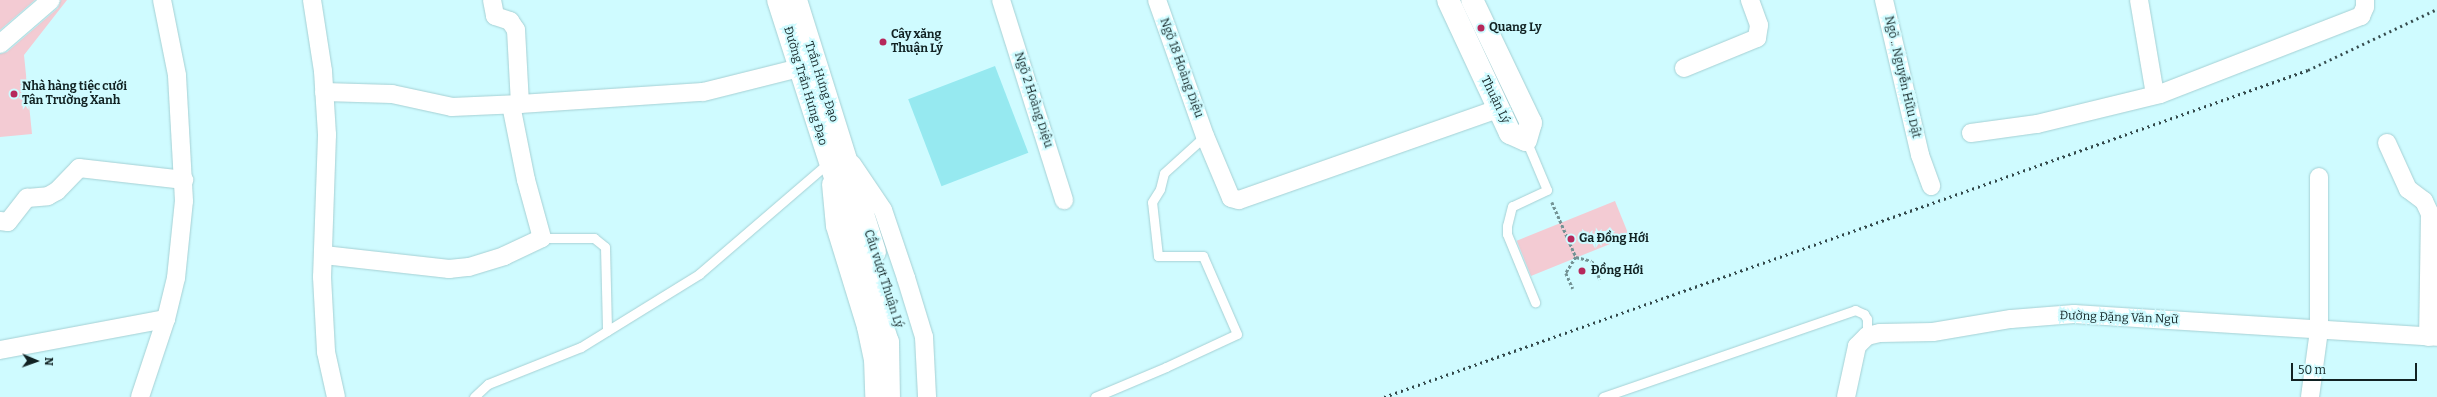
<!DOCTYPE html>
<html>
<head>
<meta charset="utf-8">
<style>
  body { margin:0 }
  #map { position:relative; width:2437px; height:397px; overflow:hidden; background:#cffbff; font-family:Bitter,serif }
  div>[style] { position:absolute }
  .green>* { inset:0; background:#96e9f0; transform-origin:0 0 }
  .building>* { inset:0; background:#f3cbd3; transform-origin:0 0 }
  .path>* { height:2.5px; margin-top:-1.25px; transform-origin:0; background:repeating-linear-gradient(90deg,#739294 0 3px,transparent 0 5px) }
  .roads { filter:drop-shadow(0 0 1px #a5d0d4) drop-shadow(0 0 1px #a5d0d4) }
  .service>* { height:9px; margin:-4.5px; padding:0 4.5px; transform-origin:4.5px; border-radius:4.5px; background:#fff }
  .minor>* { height:18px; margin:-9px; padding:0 9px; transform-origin:9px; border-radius:9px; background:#fff }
  .tertiary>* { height:22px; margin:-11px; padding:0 11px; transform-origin:11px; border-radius:11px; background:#fff }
  .primary>* { height:22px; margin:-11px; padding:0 11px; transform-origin:11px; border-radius:11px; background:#fff }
  .rail>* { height:3px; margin-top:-1.5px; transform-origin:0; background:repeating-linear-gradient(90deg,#344a4c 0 2px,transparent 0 6px) }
  .dots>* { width:11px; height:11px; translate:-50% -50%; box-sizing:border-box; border:2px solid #cffbff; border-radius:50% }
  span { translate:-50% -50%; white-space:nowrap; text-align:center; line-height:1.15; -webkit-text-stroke:4px #cffbff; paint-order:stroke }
  .poi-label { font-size:12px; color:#112223; font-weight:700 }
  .left { translate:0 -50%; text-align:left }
  .street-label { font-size:12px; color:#112223 }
  .north { position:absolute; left:16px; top:341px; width:40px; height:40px; -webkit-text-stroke:3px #cffbff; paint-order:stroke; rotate:92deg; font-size:11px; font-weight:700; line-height:16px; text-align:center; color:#112223 }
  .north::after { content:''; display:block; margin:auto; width:14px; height:18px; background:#112223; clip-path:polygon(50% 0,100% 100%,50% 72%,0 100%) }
  .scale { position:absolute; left:2291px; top:363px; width:126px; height:18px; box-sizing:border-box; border:2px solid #112223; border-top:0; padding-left:5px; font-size:12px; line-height:14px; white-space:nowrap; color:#112223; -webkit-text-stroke:3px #cffbff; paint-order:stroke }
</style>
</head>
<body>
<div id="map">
  <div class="green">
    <i style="left:995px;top:66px;width:93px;height:93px;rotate:69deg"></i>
  </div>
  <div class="building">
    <i style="clip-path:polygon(0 0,35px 0,0 30px)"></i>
    <i style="clip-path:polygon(61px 0,67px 0,24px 55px,32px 134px,0 137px,0 54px,7px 52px,58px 8px)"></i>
    <i style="left:1615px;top:201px;width:38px;height:106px;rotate:68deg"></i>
  </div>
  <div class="path">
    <i style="left:1552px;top:202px;width:60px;rotate:66.4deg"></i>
    <i style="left:1576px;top:257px;width:19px;rotate:122deg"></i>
    <i style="left:1566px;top:273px;width:17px;rotate:66deg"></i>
    <i style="left:1576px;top:257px;width:16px;rotate:14deg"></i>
    <i style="left:1592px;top:261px;width:20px;rotate:66deg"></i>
  </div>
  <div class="roads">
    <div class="service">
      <i style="left:1526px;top:140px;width:54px;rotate:67.2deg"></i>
      <i style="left:1547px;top:190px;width:38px;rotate:155deg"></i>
      <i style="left:1512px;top:206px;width:21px;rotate:104deg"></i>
      <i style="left:1507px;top:226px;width:8px;rotate:90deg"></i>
      <i style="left:1507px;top:234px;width:74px;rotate:67.6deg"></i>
      <i style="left:542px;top:238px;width:52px"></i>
      <i style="left:594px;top:238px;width:14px;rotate:39deg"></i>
      <i style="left:605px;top:247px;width:84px;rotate:88.6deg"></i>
      <i style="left:474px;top:397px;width:19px;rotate:-43deg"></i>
      <i style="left:488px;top:384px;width:100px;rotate:-21.7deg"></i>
      <i style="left:581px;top:347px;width:139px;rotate:-31.7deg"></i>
      <i style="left:699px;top:274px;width:172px;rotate:-40.7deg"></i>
      <i style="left:1095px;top:397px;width:77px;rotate:-22.9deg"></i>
      <i style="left:1166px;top:367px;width:78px;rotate:-24.9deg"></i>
      <i style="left:1237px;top:334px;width:85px;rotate:-113.6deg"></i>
      <i style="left:1203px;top:256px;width:45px;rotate:180deg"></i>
      <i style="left:1158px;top:256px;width:54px;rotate:-96.3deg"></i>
      <i style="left:1152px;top:202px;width:15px;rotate:-58deg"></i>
      <i style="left:1160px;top:189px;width:16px;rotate:-76deg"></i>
      <i style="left:1164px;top:173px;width:55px;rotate:-42.1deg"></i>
      <i style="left:1603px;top:397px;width:267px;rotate:-19deg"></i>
      <i style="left:1855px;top:310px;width:10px;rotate:24deg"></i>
      <i style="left:1864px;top:314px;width:6px;rotate:59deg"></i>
      <i style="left:1867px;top:319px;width:17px;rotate:90deg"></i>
    </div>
    <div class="minor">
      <i style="left:312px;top:0;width:72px;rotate:81.2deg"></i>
      <i style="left:323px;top:71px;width:64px;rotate:86.4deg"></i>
      <i style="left:327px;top:135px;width:142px;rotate:92deg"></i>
      <i style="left:322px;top:277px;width:75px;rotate:86.9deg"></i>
      <i style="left:326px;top:352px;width:46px;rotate:77.5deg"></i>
      <i style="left:492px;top:0;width:16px;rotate:79deg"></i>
      <i style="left:495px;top:16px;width:16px;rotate:18deg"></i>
      <i style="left:510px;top:21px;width:11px;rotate:56deg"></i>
      <i style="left:516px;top:30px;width:74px;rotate:86.9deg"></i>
      <i style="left:1001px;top:0;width:210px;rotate:72.5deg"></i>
      <i style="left:1157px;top:0;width:144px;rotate:70.6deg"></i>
      <i style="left:1205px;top:136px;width:67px;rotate:67.2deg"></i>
      <i style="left:1231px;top:198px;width:8px;rotate:14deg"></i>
      <i style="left:1239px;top:200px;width:275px;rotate:-19.4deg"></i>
      <i style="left:1884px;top:0;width:159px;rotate:76.9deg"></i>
      <i style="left:1920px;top:155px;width:33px;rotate:70deg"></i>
      <i style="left:2139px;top:0;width:96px;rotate:80.4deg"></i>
      <i style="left:0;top:44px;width:67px;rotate:-40.8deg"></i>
      <i style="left:1684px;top:68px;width:79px;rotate:-22.3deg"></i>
      <i style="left:1757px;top:38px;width:13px;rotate:-81deg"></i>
      <i style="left:1759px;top:25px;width:27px;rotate:-110deg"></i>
      <i style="left:324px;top:92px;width:68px;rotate:1.7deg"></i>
      <i style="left:392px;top:94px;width:61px;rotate:12.2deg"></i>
      <i style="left:452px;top:107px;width:68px;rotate:-2.5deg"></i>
      <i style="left:520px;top:104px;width:183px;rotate:-3.8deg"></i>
      <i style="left:703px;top:92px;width:99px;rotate:-14deg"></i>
      <i style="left:1971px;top:133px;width:67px;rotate:-7.8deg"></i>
      <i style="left:2037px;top:124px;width:127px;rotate:-13.7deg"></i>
      <i style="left:2160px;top:94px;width:216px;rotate:-21.2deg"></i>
      <i style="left:2361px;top:16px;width:10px;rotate:-66deg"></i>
      <i style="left:2365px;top:7px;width:7px;rotate:-90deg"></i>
      <i style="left:2387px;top:143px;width:51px;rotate:65.5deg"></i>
      <i style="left:2408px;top:189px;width:20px;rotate:37deg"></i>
      <i style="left:2424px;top:201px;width:14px;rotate:65deg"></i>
      <i style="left:2430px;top:214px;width:123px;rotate:90.9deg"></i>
      <i style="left:852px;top:164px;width:55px;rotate:56deg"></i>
      <i style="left:883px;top:210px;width:72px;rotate:71.3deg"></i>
      <i style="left:906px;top:278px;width:62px;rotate:73deg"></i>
      <i style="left:924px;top:337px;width:60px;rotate:87.1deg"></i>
      <i style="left:831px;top:184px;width:42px;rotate:84.6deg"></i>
      <i style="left:835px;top:226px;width:106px;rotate:72.9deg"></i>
      <i style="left:866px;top:327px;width:33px;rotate:78deg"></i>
      <i style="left:873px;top:359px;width:38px;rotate:88deg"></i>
      <i style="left:0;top:221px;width:8px;rotate:7deg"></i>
      <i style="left:8px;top:222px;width:31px;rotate:-52deg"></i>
      <i style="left:27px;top:198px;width:21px;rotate:-5deg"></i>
      <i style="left:48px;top:196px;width:10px;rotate:-29deg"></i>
      <i style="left:57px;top:191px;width:32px;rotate:-46deg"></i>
      <i style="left:79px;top:168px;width:106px;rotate:6.5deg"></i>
      <i style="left:324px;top:255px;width:126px;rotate:6.4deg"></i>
      <i style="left:449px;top:269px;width:20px;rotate:-6deg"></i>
      <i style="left:469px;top:267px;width:37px;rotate:-17deg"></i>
      <i style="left:504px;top:256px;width:42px;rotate:-25.3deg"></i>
      <i style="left:542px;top:238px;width:60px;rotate:-105.4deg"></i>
      <i style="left:526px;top:180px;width:76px;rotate:-101.3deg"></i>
      <i style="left:0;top:350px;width:169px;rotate:-10.6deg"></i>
      <i style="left:140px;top:397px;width:82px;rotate:-71.6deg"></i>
      <i style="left:166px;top:319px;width:42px;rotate:-76.3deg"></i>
      <i style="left:176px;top:278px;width:77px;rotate:-84.1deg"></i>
      <i style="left:184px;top:201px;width:126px;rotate:-93.2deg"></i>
      <i style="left:177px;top:75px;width:76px;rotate:-101.3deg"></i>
      <i style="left:1846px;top:397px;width:52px;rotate:-77.8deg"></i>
      <i style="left:1857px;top:346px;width:14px;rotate:-45deg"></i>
      <i style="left:1867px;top:336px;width:13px;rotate:-13deg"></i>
      <i style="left:1880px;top:333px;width:53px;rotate:-1.1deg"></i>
      <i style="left:1933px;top:332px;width:79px;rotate:-9.5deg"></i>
      <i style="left:2011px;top:319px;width:63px;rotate:-4.5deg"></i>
      <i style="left:2074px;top:314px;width:364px;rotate:3.6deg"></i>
      <i style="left:2310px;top:397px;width:68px;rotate:-82.3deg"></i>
      <i style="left:2319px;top:330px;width:153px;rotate:-90deg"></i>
    </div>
    <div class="tertiary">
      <i style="left:1448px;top:0;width:147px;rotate:65deg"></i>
      <i style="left:1510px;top:133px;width:17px;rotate:24deg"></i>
      <i style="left:1526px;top:140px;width:18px;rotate:-74deg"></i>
      <i style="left:1531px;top:123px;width:136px;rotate:-115.6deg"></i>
    </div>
    <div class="primary">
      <i style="left:778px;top:0;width:359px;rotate:72.2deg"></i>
      <i style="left:888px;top:342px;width:55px;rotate:89deg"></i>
      <i style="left:796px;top:0;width:264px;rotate:72.6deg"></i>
    </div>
  </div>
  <div class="rail">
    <i style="left:1384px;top:397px;width:980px;rotate:-19.49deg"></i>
    <i style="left:2308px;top:70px;width:143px;rotate:-25.3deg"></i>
  </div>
  <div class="dots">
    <i style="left:1481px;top:28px;background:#b6285b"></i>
    <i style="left:883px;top:42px;background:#b6285b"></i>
    <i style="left:14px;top:94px;background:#b6285b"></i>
    <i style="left:1571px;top:239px;background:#b6285b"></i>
    <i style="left:1582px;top:271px;background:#b6285b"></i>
  </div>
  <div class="poi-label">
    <span class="left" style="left:1489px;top:28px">Quang Ly</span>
    <span class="left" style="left:891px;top:42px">Cây xăng<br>Thuận Lý</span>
    <span class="left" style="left:22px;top:94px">Nhà hàng tiệc cưới<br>Tân Trường Xanh</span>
    <span class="left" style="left:1579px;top:239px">Ga Đồng Hới</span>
    <span class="left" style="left:1591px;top:271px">Đồng Hới</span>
  </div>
  <div class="street-label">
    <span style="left:1181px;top:68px;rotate:70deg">Ngõ 18 Hoàng Diệu</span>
    <span style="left:1902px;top:77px;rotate:77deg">Ngõ .. Nguyễn Hữu Dật</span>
    <span style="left:821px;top:82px;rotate:72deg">Trần Hưng Đạo</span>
    <span style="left:805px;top:86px;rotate:73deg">Đường Trần Hưng Đạo</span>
    <span style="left:1033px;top:100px;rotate:72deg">Ngõ 2 Hoàng Diệu</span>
    <span style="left:1495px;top:100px;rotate:64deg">Thuận Lý</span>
    <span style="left:883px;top:279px;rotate:72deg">Cầu vượt Thuận Lý</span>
    <span style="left:2119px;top:318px;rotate:2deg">Đường Đặng Văn Ngữ</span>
  </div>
  <div class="north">N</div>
  <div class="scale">50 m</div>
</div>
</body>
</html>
